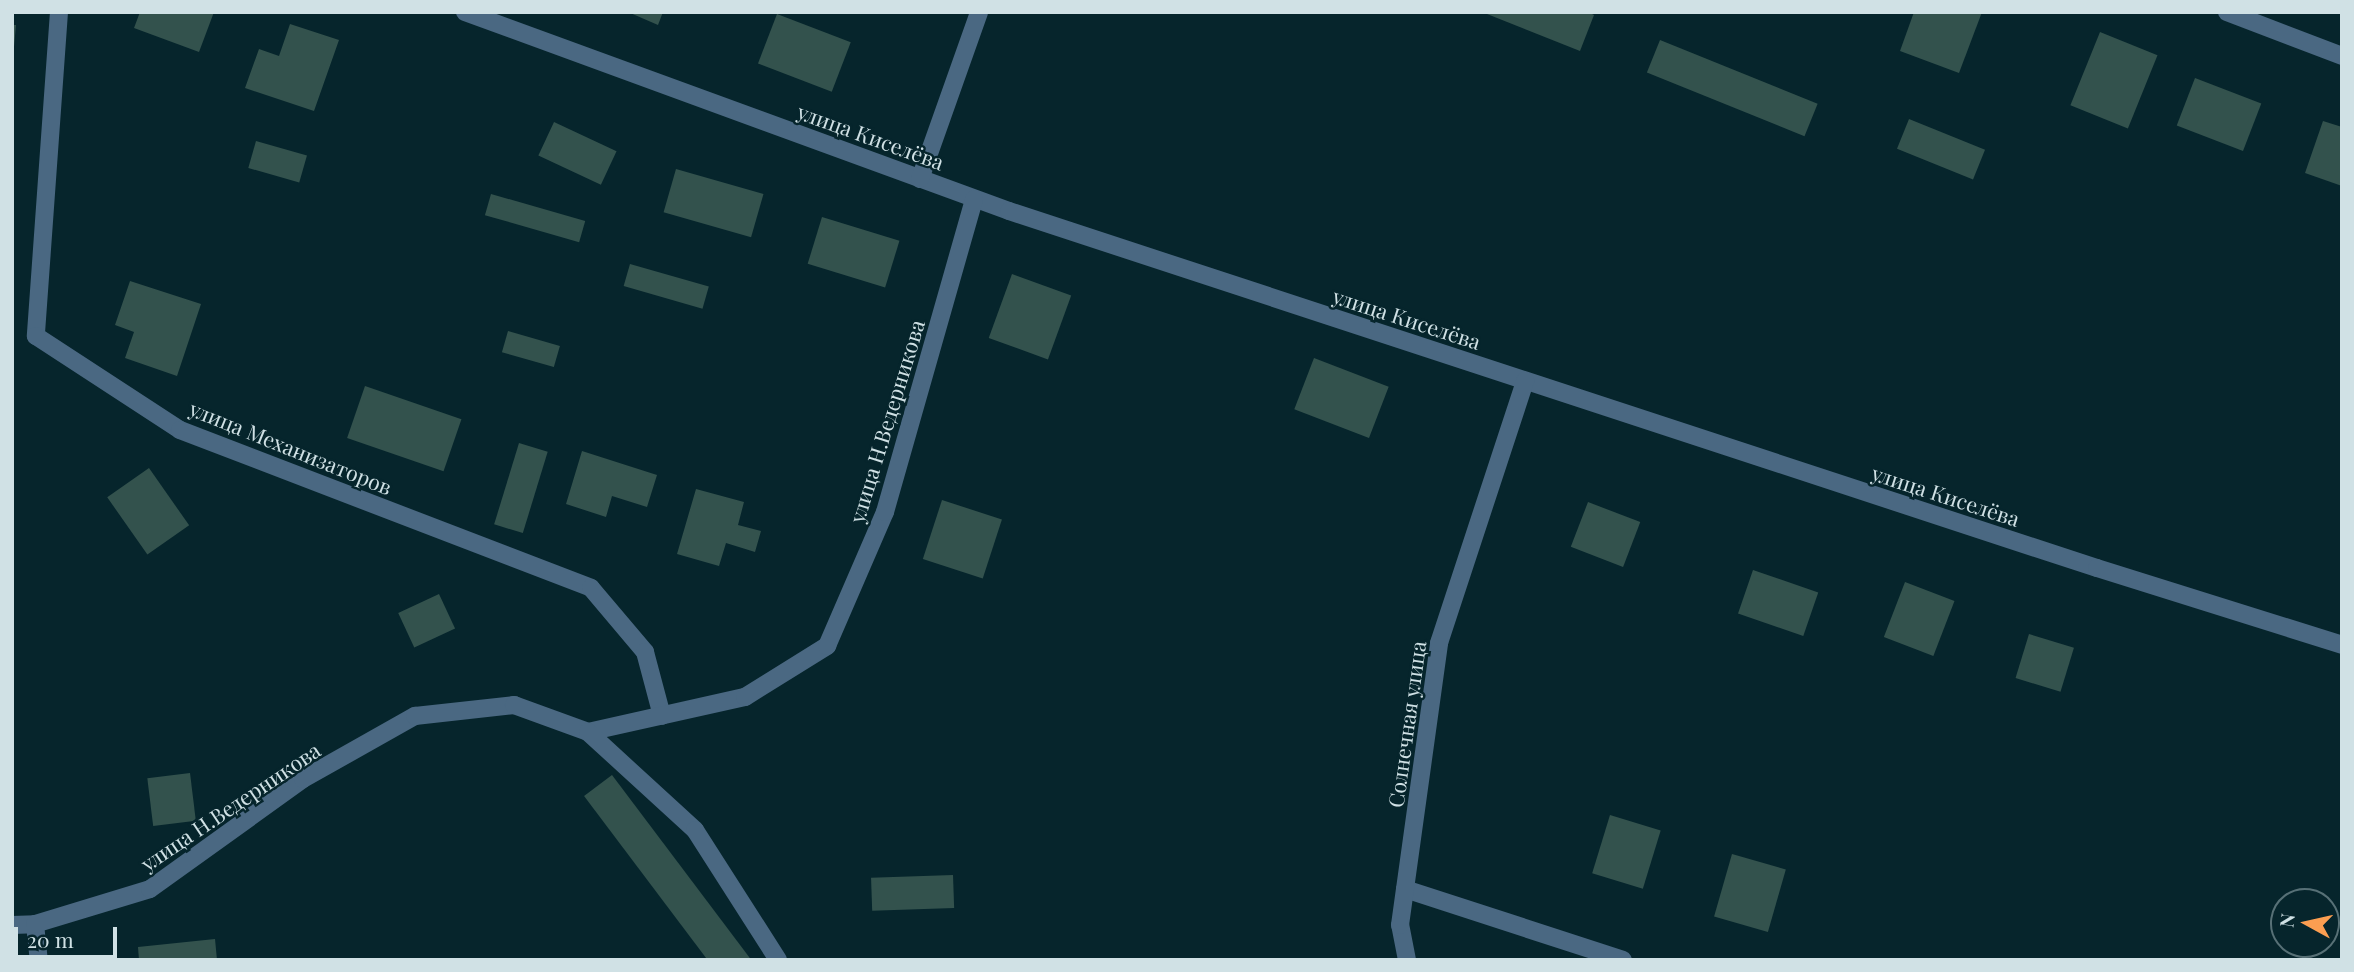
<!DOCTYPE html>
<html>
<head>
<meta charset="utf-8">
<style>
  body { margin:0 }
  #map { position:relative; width:2354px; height:972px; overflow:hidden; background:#06252c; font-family:"Playfair Display",serif }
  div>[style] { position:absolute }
  .building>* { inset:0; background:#33524d; transform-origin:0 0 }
  .minor>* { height:18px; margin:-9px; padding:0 9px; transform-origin:9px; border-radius:9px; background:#4a6882 }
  span { translate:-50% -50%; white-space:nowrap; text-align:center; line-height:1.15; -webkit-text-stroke:5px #06252c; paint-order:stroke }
  .street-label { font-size:21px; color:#d0e1e5 }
  .frame { position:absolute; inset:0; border:14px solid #d0e1e5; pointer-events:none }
  .north { position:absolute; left:2270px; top:888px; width:70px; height:70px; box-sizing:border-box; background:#06252c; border:2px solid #577076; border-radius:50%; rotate:278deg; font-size:19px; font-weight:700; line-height:28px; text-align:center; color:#d0e1e5 }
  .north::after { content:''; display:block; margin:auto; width:24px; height:32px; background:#fb9e51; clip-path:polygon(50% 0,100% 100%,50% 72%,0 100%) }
  .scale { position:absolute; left:14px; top:927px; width:103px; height:32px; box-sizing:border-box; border:4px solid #d0e1e5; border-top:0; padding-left:9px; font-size:21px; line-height:24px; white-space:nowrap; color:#d0e1e5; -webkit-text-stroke:5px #06252c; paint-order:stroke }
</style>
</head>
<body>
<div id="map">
  <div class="building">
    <i style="clip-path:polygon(140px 12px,214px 12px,199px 52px,134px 28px)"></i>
    <i style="clip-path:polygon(628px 12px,663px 12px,658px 25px)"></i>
    <i style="clip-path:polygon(1482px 12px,1588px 12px,1594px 15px,1580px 51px)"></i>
    <i style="clip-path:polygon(1914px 12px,1982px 12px,1959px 73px,1900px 51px)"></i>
    <i style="left:777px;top:14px;width:79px;height:53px;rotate:21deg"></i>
    <i style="clip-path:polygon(290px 24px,339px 40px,314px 111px,245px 88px,259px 49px,279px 56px)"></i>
    <i style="clip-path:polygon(12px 25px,16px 25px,14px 47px,12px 47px)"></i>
    <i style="left:2100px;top:32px;width:62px;height:79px;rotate:22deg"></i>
    <i style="left:1660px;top:40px;width:170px;height:35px;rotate:22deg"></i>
    <i style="left:2195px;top:78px;width:71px;height:51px;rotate:21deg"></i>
    <i style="left:1909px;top:119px;width:82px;height:32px;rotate:22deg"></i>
    <i style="clip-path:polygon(2323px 121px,2342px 127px,2342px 186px,2305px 173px)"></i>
    <i style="left:554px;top:122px;width:69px;height:37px;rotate:25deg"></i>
    <i style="left:256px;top:141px;width:53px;height:28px;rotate:16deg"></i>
    <i style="left:676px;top:169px;width:91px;height:45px;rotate:16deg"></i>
    <i style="left:491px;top:194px;width:98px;height:22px;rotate:16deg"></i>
    <i style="left:822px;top:217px;width:81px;height:49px;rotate:17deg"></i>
    <i style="left:630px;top:264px;width:82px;height:23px;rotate:16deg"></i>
    <i style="left:1012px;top:274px;width:63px;height:68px;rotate:20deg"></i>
    <i style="clip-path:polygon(130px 281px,201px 304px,177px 376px,125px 358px,134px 332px,115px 325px)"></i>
    <i style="left:508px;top:331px;width:54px;height:22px;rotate:16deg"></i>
    <i style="left:1314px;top:358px;width:80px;height:55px;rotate:21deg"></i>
    <i style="left:365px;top:386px;width:102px;height:55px;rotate:19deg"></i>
    <i style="left:519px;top:443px;width:30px;height:85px;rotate:17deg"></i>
    <i style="clip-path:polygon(582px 451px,657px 475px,647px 507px,612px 496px,606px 517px,566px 504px)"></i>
    <i style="left:149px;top:468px;width:70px;height:51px;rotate:55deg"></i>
    <i style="clip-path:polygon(696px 489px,744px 502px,738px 525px,761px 531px,755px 552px,726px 543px,719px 566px,677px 554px)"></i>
    <i style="left:942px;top:500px;width:63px;height:62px;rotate:18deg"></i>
    <i style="left:1588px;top:502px;width:56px;height:48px;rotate:21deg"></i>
    <i style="left:1753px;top:570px;width:69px;height:46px;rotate:19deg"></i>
    <i style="left:1905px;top:582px;width:53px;height:59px;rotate:21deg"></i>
    <i style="left:439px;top:594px;width:38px;height:45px;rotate:65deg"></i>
    <i style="left:2029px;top:634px;width:47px;height:46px;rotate:17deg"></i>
    <i style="left:190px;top:773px;width:48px;height:43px;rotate:83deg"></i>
    <i style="left:612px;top:775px;width:230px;height:35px;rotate:53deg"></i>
    <i style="left:1610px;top:815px;width:53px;height:61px;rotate:17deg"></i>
    <i style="left:1732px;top:854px;width:56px;height:65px;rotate:16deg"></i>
    <i style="left:953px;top:875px;width:33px;height:82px;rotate:88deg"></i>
    <i style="clip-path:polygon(215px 939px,217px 960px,139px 960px,138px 947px)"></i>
  </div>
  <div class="minor">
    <i style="left:59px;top:12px;width:325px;rotate:94.1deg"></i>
    <i style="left:36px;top:336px;width:172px;rotate:33.1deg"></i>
    <i style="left:180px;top:430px;width:440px;rotate:21deg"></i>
    <i style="left:591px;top:588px;width:84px;rotate:49.8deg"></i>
    <i style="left:645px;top:652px;width:66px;rotate:75.1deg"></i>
    <i style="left:465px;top:12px;width:579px;rotate:20.09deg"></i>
    <i style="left:1009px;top:211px;width:1145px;rotate:18.17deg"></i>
    <i style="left:2097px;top:568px;width:257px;rotate:17.4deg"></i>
    <i style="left:2227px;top:12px;width:123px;rotate:20.9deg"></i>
    <i style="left:920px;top:179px;width:177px;rotate:-70.5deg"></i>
    <i style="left:588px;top:732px;width:161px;rotate:-12.6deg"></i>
    <i style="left:745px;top:697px;width:97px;rotate:-31.9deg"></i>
    <i style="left:827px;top:646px;width:146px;rotate:-66.6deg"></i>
    <i style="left:885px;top:512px;width:325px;rotate:-74.1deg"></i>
    <i style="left:1405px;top:889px;width:229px;rotate:18deg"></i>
    <i style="left:35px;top:924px;width:36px;rotate:84deg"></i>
    <i style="left:12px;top:925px;width:23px;rotate:-2deg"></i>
    <i style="left:35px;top:924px;width:120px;rotate:-16.9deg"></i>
    <i style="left:150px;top:889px;width:188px;rotate:-35.7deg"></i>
    <i style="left:303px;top:779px;width:129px;rotate:-29.4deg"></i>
    <i style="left:415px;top:716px;width:100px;rotate:-6.3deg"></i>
    <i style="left:514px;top:705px;width:79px;rotate:20deg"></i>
    <i style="left:588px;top:732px;width:145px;rotate:42.5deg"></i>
    <i style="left:695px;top:830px;width:154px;rotate:57.4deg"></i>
    <i style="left:1407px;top:960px;width:36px;rotate:-101deg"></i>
    <i style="left:1400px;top:925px;width:285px;rotate:-82.1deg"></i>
    <i style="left:1439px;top:643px;width:276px;rotate:-71.8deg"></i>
  </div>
  <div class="street-label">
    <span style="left:871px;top:136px;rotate:20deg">улица Киселёва</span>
    <span style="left:1407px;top:318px;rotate:18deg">улица Киселёва</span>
    <span style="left:886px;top:421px;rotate:-73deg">улица Н.Ведерникова</span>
    <span style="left:291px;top:447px;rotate:22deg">улица Механизаторов</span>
    <span style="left:1946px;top:495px;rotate:18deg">улица Киселёва</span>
    <span style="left:1406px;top:724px;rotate:-82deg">Солнечная улица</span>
    <span style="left:230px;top:806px;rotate:-34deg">улица Н.Ведерникова</span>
  </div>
  <div class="frame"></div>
  <div class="north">N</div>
  <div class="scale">20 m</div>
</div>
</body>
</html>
